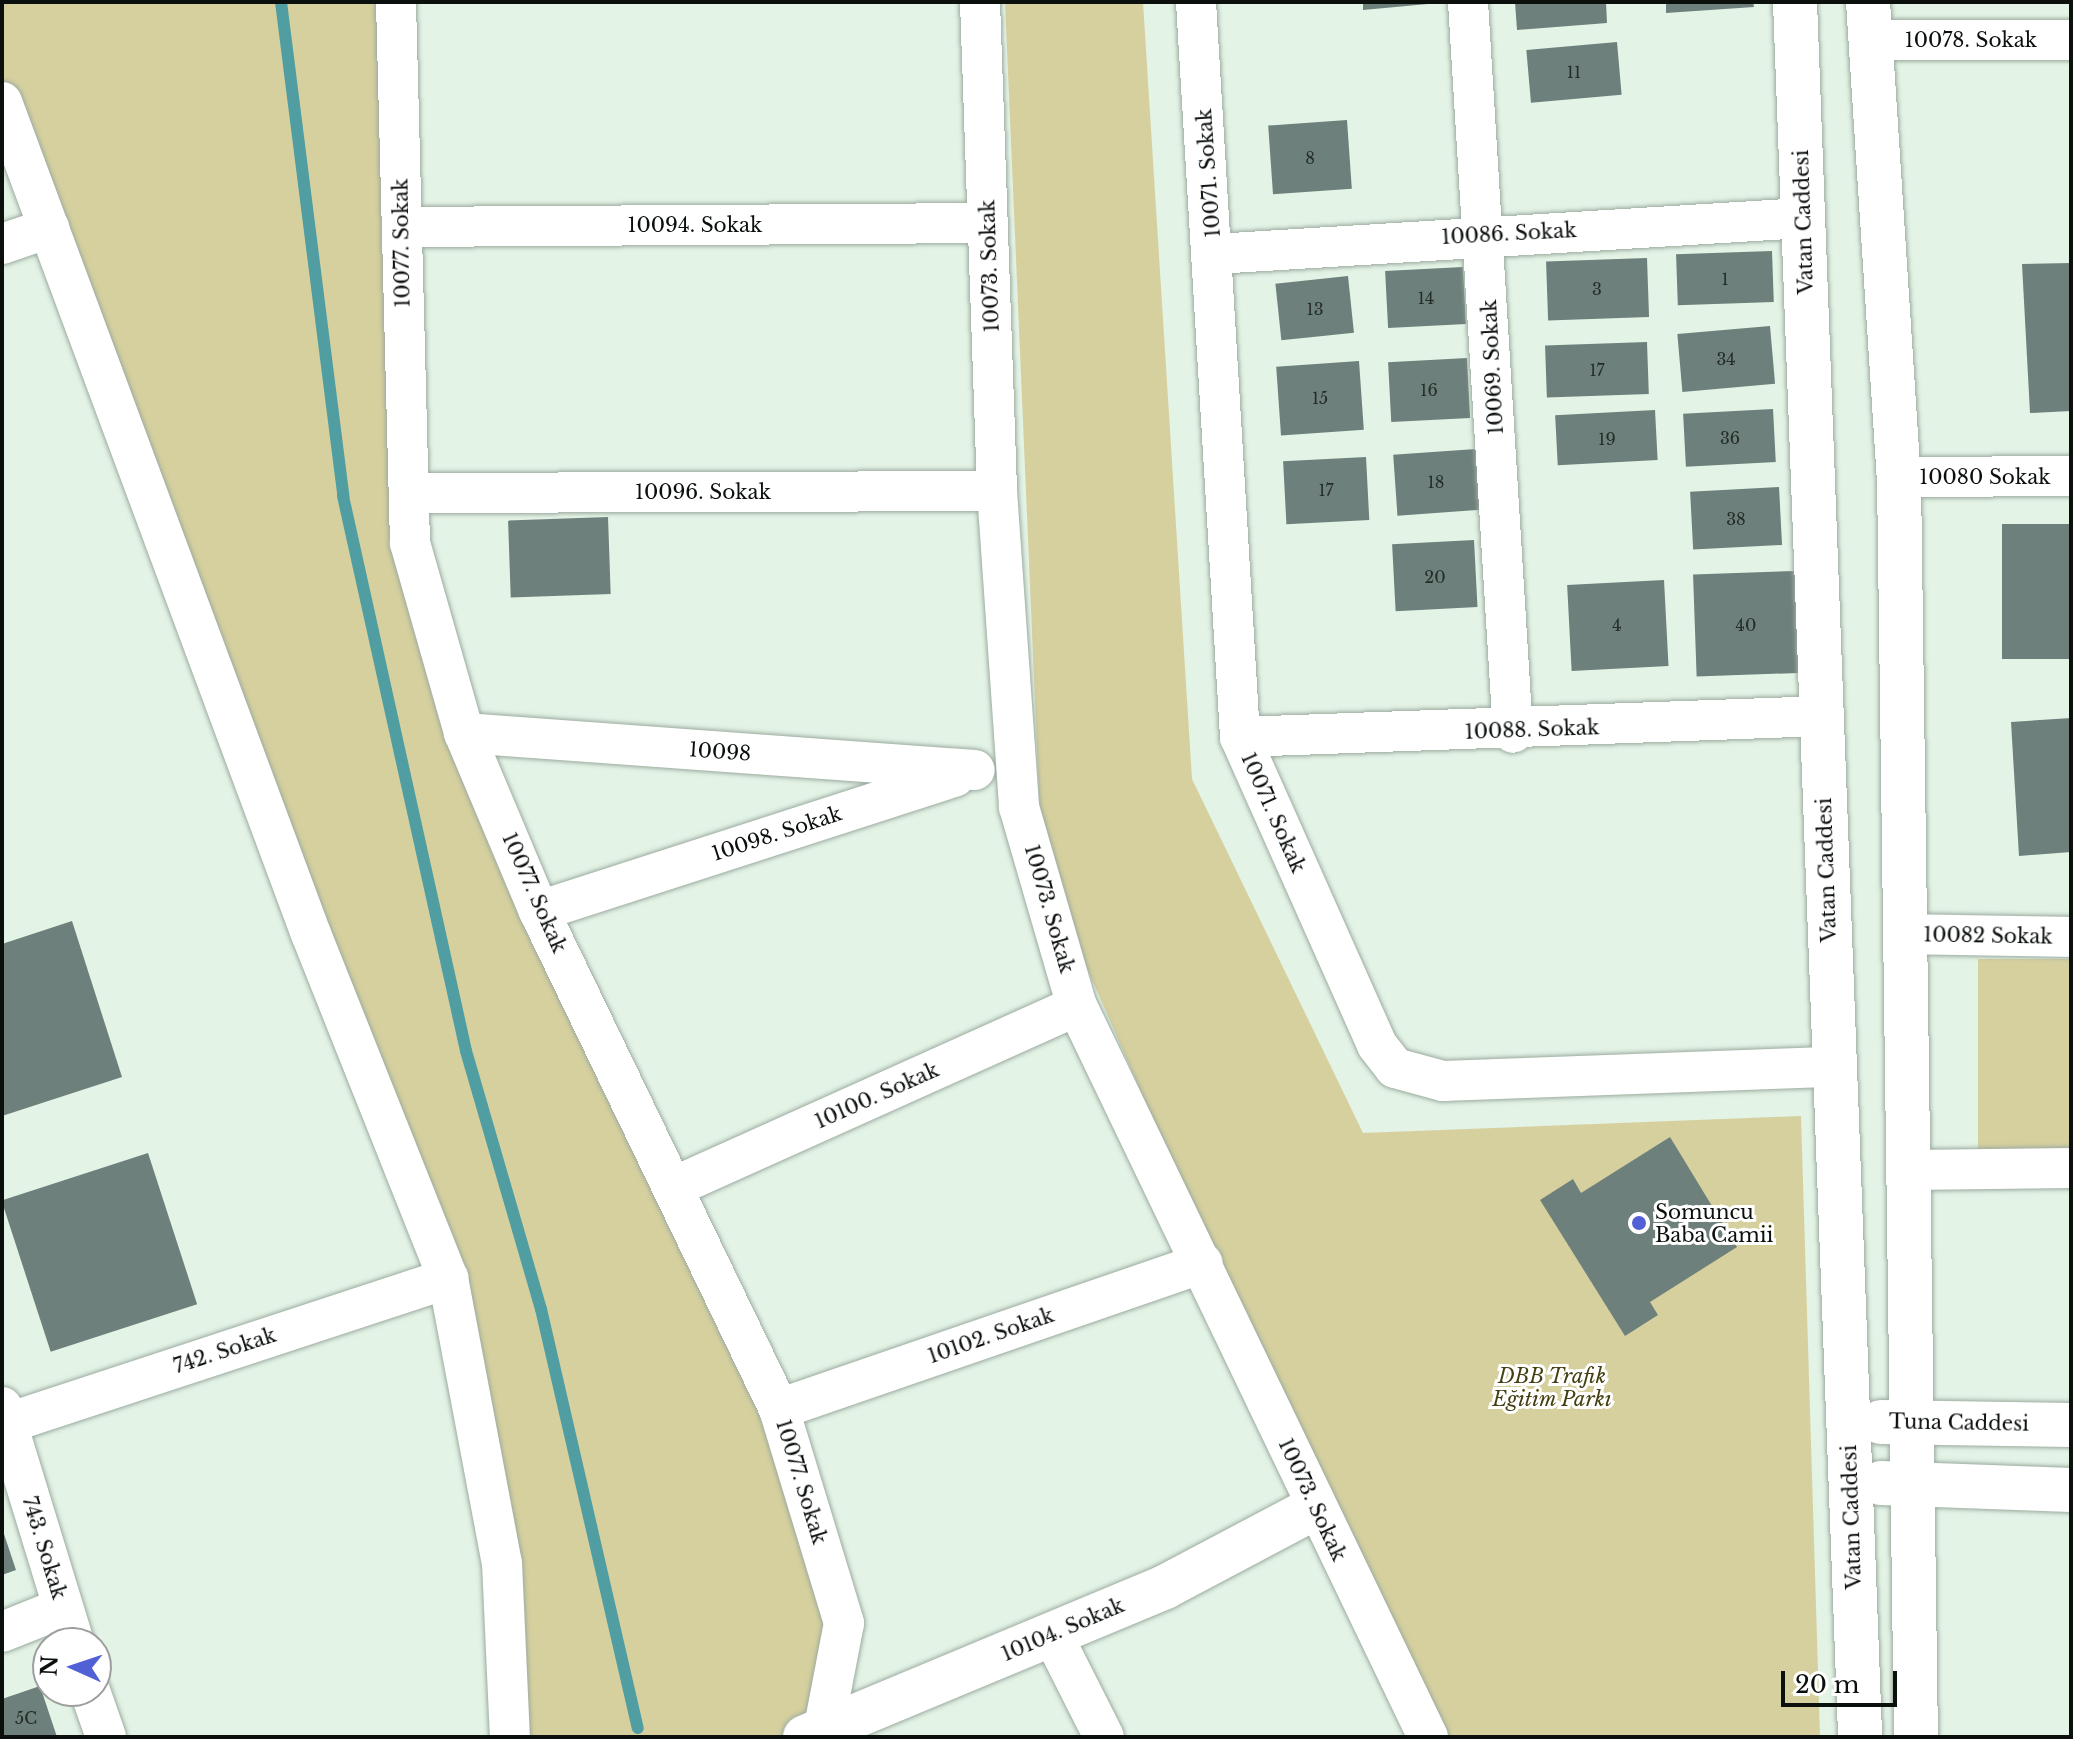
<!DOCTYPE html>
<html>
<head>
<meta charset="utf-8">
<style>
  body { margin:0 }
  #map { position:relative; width:2073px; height:1739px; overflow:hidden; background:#e3f3e6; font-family:"Libre Baskerville",serif }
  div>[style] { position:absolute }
  .green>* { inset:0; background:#d6d09f; transform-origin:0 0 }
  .stream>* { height:12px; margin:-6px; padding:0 6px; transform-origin:6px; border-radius:6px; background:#509ea2 }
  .building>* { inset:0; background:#6d807b; transform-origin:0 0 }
  .roads { filter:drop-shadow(0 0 2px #9cab9f) drop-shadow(0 0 2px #9cab9f) }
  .street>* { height:40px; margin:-20px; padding:0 20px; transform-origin:20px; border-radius:20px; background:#fff }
  .secondary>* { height:44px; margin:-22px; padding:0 22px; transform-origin:22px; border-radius:22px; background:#fff }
  .dots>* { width:22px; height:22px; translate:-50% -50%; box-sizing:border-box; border:4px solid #fff; border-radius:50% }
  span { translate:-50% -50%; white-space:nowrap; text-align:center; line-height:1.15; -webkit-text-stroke:6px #fff; paint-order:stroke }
  .number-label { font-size:16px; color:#242c28 }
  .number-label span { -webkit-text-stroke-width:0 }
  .street-label { font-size:20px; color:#0b100c }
  .poi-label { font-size:20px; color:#0b100c }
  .left { translate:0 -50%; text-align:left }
  .park-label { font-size:20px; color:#443f11; font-style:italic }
  .frame { position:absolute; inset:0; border:4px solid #0b100c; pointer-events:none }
  .north { position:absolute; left:32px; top:1627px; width:80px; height:80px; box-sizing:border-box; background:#fff; border:2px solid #9d9f9e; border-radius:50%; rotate:273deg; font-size:22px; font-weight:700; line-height:32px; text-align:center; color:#0b100c }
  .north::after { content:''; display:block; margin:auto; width:28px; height:36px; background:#5260d6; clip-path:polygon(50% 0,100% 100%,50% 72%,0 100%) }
  .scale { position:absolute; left:1781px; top:1671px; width:116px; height:36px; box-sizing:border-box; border:4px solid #0b100c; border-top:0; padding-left:10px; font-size:24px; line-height:28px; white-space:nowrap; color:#0b100c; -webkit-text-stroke:6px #fff; paint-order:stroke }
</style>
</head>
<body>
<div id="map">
  <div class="green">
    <i style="clip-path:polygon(2px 2px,396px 2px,409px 493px,464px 733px,678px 1185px,844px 1623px,822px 1737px,510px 1737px,448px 1278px,2px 102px)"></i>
    <i style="clip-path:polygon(1005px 2px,1143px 2px,1192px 779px,1363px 1133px,1801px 1116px,1820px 1737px,1440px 1737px,1324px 1511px,1042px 865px)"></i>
    <i style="left:1978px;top:959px;width:93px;height:198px"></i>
  </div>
  <div class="stream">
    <i style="left:281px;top:2px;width:498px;rotate:82.8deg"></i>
    <i style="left:343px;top:496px;width:568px;rotate:77.5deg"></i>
    <i style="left:466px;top:1051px;width:269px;rotate:73.8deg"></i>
    <i style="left:541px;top:1309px;width:430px;rotate:77deg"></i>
  </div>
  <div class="building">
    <i style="clip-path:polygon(1363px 2px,1428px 2px,1428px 4px,1363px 10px)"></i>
    <i style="clip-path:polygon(1515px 2px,1606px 2px,1607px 23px,1517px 30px)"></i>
    <i style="clip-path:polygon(1666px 2px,1753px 2px,1754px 7px,1666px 13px)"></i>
    <i style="left:1617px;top:42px;width:53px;height:91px;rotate:85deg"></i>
    <i style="left:1347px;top:120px;width:69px;height:79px;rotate:86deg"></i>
    <i style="left:1772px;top:251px;width:51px;height:96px;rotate:88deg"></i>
    <i style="left:1647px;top:258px;width:59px;height:101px;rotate:88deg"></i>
    <i style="clip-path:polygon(2071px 263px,2071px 411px,2030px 413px,2022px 264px)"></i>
    <i style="left:1463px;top:267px;width:57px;height:78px;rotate:87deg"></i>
    <i style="left:1348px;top:276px;width:57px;height:73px;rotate:84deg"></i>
    <i style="left:1770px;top:326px;width:58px;height:93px;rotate:85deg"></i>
    <i style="left:1647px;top:342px;width:52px;height:102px;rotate:88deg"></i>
    <i style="left:1467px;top:358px;width:60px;height:79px;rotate:87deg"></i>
    <i style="left:1359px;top:361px;width:69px;height:83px;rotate:86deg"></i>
    <i style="left:1773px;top:409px;width:53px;height:90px;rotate:87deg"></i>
    <i style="left:1655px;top:410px;width:50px;height:100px;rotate:87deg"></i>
    <i style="left:1476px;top:449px;width:61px;height:83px;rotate:86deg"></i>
    <i style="left:1366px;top:457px;width:63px;height:83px;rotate:87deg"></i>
    <i style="left:1779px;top:487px;width:58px;height:89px;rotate:87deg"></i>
    <i style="left:608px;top:517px;width:77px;height:100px;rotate:88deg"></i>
    <i style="left:2071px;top:524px;width:135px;height:69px;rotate:90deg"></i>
    <i style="left:1474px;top:540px;width:67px;height:82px;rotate:87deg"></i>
    <i style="left:1795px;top:571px;width:102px;height:102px;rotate:88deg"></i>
    <i style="left:1664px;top:580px;width:86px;height:97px;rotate:87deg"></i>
    <i style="clip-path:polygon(2071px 718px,2071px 852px,2019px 856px,2011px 722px)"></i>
    <i style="clip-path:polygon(72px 921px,122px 1077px,2px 1116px,2px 944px)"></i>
    <i style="clip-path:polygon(1670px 1137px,1737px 1247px,1650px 1302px,1658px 1315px,1625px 1336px,1540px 1200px,1573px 1179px,1581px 1193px)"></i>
    <i style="left:148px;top:1153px;width:159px;height:154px;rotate:72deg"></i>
    <i style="clip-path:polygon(2px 1528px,16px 1570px,2px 1575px)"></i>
    <i style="clip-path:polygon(40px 1686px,57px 1737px,2px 1737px,2px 1699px)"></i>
  </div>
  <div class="roads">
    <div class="street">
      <i style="left:396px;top:2px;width:541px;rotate:88.52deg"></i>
      <i style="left:410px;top:543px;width:198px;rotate:74.1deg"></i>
      <i style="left:464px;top:733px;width:193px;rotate:67.2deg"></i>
      <i style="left:539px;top:911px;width:553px;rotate:64.27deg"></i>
      <i style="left:779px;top:1409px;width:224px;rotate:73.1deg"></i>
      <i style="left:844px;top:1623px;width:116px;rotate:100.9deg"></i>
      <i style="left:980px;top:2px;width:489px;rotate:88deg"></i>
      <i style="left:997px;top:491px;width:317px;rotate:86deg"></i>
      <i style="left:1019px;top:807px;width:207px;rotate:73.8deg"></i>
      <i style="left:1077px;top:1006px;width:811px;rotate:64.35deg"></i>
      <i style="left:1196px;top:2px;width:736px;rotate:86.57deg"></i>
      <i style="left:1240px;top:737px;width:337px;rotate:66deg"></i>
      <i style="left:1377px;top:1045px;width:29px;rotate:52deg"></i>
      <i style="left:1395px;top:1068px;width:50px;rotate:15.2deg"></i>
      <i style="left:1443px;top:1081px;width:390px;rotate:-2.1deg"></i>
      <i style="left:1468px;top:2px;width:732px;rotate:86.48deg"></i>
      <i style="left:1871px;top:40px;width:200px"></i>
      <i style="left:2px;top:102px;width:888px;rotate:69.63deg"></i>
      <i style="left:311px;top:934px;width:370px;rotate:68.3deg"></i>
      <i style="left:448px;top:1278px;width:290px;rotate:79.3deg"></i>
      <i style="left:502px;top:1563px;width:174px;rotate:87.4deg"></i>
      <i style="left:402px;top:227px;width:586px;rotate:-0.39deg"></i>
      <i style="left:2px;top:244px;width:50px;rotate:-18.8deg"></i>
      <i style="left:1215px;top:254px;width:590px;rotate:-3.5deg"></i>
      <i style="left:1899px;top:477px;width:172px;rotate:-0.3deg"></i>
      <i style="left:409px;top:493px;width:588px;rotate:-0.19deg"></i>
      <i style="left:464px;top:733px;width:512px;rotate:4.14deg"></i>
      <i style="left:1240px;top:737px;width:583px;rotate:-2.06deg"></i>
      <i style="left:539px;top:911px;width:437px;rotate:-17.9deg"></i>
      <i style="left:1905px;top:934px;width:166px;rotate:1deg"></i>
      <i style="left:1910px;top:1170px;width:161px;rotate:-0.7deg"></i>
      <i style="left:678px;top:1185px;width:437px;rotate:-24.2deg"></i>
      <i style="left:2px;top:1407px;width:247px;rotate:73deg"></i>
      <i style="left:779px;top:1409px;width:448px;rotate:-19deg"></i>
      <i style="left:2px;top:1425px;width:470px;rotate:-18.2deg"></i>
      <i style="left:2px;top:1632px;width:65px;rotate:-21.8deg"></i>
      <i style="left:1052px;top:1634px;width:115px;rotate:63.2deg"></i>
      <i style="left:90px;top:1691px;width:49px;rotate:70.8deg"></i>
    </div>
    <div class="secondary">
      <i style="left:1795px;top:2px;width:1736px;rotate:87.85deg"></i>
      <i style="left:1868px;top:2px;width:476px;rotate:86.3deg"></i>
      <i style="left:1899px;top:477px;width:1260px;rotate:89.23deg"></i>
      <i style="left:1881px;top:1422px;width:190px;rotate:0.9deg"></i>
      <i style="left:1881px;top:1483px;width:190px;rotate:2.1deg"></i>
      <i style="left:805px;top:1737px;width:390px;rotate:-22.6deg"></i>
      <i style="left:1165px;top:1587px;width:169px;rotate:-27.9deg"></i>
    </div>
  </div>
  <div class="dots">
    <i style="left:1639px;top:1223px;background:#5260d6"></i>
  </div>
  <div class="number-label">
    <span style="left:1574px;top:72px">11</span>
    <span style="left:1310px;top:158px">8</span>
    <span style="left:1725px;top:279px">1</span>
    <span style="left:1597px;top:289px">3</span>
    <span style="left:1426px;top:298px">14</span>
    <span style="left:1315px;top:309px">13</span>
    <span style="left:1726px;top:359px">34</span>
    <span style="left:1597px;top:370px">17</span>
    <span style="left:1429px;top:390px">16</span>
    <span style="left:1320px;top:398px">15</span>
    <span style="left:1730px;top:438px">36</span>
    <span style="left:1607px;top:439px">19</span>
    <span style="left:1436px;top:482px">18</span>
    <span style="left:1326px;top:490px">17</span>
    <span style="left:1736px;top:519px">38</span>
    <span style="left:1435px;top:577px">20</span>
    <span style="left:1617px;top:625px">4</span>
    <span style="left:1746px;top:625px">40</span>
    <span style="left:26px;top:1718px">5C</span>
  </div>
  <div class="street-label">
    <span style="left:1971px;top:40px">10078. Sokak</span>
    <span style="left:1209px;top:173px;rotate:-94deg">10071. Sokak</span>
    <span style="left:1804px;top:222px;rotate:-92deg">Vatan Caddesi</span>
    <span style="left:695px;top:225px">10094. Sokak</span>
    <span style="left:1509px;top:234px;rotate:-3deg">10086. Sokak</span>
    <span style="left:402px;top:243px;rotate:-91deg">10077. Sokak</span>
    <span style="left:990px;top:266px;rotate:-92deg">10073. Sokak</span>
    <span style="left:1493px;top:367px;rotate:-93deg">10069. Sokak</span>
    <span style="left:1985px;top:477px">10080 Sokak</span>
    <span style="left:703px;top:492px">10096. Sokak</span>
    <span style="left:1532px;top:730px;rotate:-2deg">10088. Sokak</span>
    <span style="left:720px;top:752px;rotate:4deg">10098</span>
    <span style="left:1273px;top:813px;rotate:66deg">10071. Sokak</span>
    <span style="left:777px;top:834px;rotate:-18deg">10098. Sokak</span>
    <span style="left:1827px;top:870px;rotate:-92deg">Vatan Caddesi</span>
    <span style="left:534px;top:893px;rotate:66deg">10077. Sokak</span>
    <span style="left:1049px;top:909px;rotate:74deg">10073. Sokak</span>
    <span style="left:1988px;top:936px;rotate:1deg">10082 Sokak</span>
    <span style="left:877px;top:1096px;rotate:-24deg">10100. Sokak</span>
    <span style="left:991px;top:1336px;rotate:-19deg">10102. Sokak</span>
    <span style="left:225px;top:1351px;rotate:-18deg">742. Sokak</span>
    <span style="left:1959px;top:1423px;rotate:1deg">Tuna Caddesi</span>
    <span style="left:801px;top:1482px;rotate:73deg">10077. Sokak</span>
    <span style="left:1312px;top:1500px;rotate:65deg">10073. Sokak</span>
    <span style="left:1852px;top:1517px;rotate:-92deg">Vatan Caddesi</span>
    <span style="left:44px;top:1548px;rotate:73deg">743. Sokak</span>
    <span style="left:1063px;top:1630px;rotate:-23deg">10104. Sokak</span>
  </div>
  <div class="poi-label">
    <span class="left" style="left:1655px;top:1224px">Somuncu<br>Baba Camii</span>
  </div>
  <div class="park-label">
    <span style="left:1552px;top:1388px">DBB Trafik<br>Eğitim Parkı</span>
  </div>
  <div class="frame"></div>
  <div class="north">N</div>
  <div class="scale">20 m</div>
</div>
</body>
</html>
